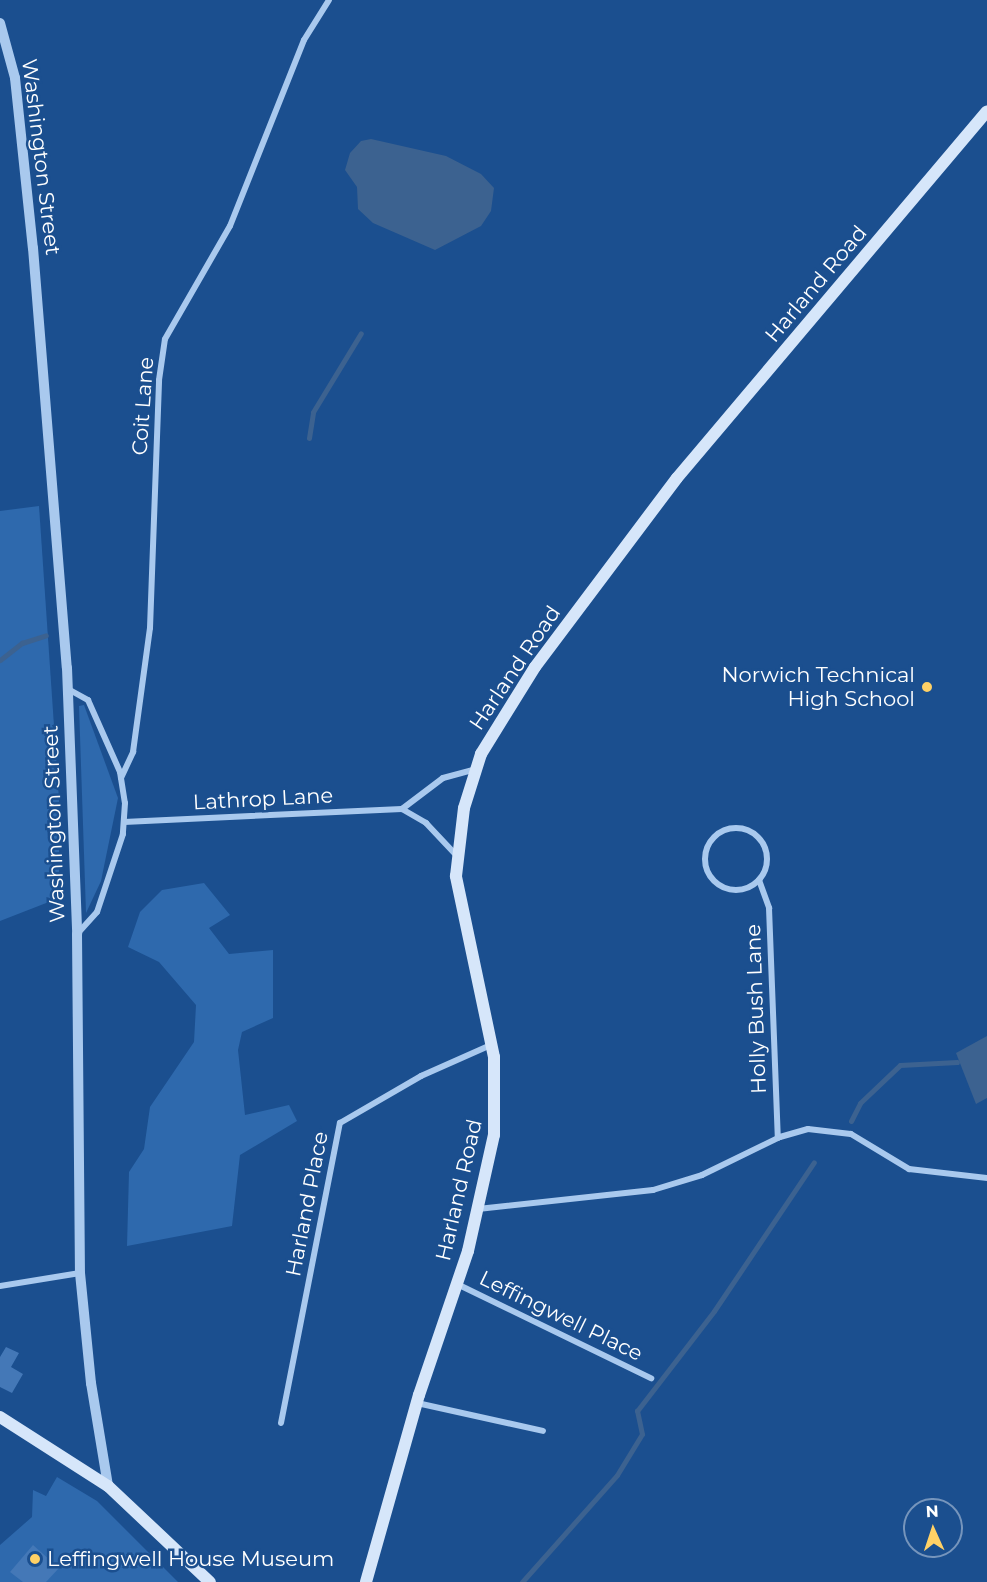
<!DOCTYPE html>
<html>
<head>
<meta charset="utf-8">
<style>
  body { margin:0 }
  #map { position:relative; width:987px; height:1582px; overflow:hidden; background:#1b4f8f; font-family:Montserrat,sans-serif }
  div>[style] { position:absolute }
  .green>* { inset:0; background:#2e69ad }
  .water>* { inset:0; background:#3c6290 }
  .stream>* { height:5px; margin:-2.5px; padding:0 2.5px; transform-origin:2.5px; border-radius:2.5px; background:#3c6290 }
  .building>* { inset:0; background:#4478b7 }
  .minor>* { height:6px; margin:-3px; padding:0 3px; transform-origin:3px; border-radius:3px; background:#a9c9ee }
  .minor>.ring { margin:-3px; padding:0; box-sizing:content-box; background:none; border:6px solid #a9c9ee; border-radius:50% }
  .tertiary>* { height:10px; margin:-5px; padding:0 5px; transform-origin:5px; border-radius:5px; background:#a9c9ee }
  .secondary>* { height:12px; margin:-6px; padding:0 6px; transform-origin:6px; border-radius:6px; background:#d6e6fa }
  .dots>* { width:16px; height:16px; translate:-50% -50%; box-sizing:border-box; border:3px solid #1b4f8f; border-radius:50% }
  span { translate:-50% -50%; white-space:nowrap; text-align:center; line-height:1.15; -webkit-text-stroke:5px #1b4f8f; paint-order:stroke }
  .street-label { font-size:21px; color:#fff }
  .poi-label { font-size:21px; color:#fff }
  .right { translate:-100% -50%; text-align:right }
  .left { translate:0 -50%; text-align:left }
  .north { position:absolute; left:903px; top:1498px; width:60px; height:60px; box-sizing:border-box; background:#1b4f8f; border:2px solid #7695bc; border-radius:50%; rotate:357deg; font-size:16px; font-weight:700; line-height:24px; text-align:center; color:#fff }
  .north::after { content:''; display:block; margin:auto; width:21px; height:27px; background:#ffd166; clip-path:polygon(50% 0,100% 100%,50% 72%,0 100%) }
</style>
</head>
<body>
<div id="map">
  <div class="green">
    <i style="clip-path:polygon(39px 506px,59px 799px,59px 898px,0 921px,0 511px)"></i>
    <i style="clip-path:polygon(84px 705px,118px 798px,101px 881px,86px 913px,79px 706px)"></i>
    <i style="clip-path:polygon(204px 883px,230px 915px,209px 928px,229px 954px,273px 950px,273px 1018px,242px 1032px,238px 1050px,245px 1115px,289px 1105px,297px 1121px,240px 1155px,232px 1226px,127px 1246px,129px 1172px,144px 1149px,150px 1107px,194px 1042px,196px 1005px,159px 962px,128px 947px,140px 912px,162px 890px)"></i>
    <i style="clip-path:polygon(57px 1477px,97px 1501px,178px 1582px,0 1582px,0 1545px,32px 1517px,33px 1490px,46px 1496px)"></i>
  </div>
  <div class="water">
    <i style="clip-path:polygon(371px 139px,446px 156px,481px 174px,494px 188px,491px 211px,481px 226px,435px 250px,373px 223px,358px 209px,357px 187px,345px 170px,350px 153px,361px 141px)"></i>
    <i style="clip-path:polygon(987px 1036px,987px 1098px,976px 1104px,956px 1053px)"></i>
  </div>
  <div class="stream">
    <i style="left:309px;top:438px;width:26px;rotate:-81deg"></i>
    <i style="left:313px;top:412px;width:92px;rotate:-58.7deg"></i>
    <i style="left:0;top:660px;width:28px;rotate:-38deg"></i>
    <i style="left:22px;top:643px;width:25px;rotate:-18deg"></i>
    <i style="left:851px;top:1121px;width:20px;rotate:-63deg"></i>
    <i style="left:860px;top:1103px;width:55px;rotate:-43.5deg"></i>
    <i style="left:900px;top:1065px;width:57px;rotate:-3deg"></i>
    <i style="left:522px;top:1582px;width:143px;rotate:-48.4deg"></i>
    <i style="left:617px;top:1475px;width:48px;rotate:-58.6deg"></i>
    <i style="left:642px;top:1434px;width:24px;rotate:-102deg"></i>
    <i style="left:637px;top:1411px;width:126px;rotate:-52.4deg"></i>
    <i style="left:714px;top:1311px;width:179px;rotate:-56.1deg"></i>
  </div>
  <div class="building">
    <i style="clip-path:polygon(6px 1347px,19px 1353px,11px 1367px,23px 1374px,12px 1393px,0 1387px,0 1357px)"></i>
    <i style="clip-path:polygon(33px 1545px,59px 1568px,46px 1582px,23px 1582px,10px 1572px)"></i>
  </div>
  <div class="minor">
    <i style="left:68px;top:689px;width:23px;rotate:29deg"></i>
    <i style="left:88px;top:700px;width:79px;rotate:66deg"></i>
    <i style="left:120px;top:772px;width:31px;rotate:81deg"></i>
    <i style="left:125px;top:803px;width:31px;rotate:94deg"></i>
    <i style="left:123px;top:834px;width:82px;rotate:108.4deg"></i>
    <i style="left:97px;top:912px;width:30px;rotate:132deg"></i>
    <i style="left:121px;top:778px;width:29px;rotate:-65deg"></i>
    <i style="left:133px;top:752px;width:125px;rotate:-82.2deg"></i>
    <i style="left:150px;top:628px;width:248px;rotate:-87.9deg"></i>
    <i style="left:159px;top:380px;width:41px;rotate:-81.7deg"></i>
    <i style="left:165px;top:339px;width:130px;rotate:-60.1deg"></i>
    <i style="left:230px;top:226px;width:200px;rotate:-68.3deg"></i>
    <i style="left:304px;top:40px;width:47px;rotate:-58deg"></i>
    <i style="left:402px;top:809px;width:51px;rotate:-37.1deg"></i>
    <i style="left:443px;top:778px;width:34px;rotate:-15deg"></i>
    <i style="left:124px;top:822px;width:278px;rotate:-2.7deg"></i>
    <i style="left:402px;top:809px;width:28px;rotate:30deg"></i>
    <i style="left:426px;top:823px;width:45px;rotate:46.8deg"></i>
    <i class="ring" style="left:705px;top:828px;width:56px;height:56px"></i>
    <i style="left:759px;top:880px;width:30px;rotate:70deg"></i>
    <i style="left:769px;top:908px;width:230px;rotate:87.8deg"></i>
    <i style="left:478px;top:1209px;width:176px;rotate:-6.2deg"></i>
    <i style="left:653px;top:1190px;width:51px;rotate:-17deg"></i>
    <i style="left:702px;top:1175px;width:87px;rotate:-26deg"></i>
    <i style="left:780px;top:1137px;width:29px;rotate:-16deg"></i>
    <i style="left:808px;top:1129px;width:43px;rotate:6.6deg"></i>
    <i style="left:851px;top:1134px;width:68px;rotate:31.1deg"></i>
    <i style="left:909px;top:1169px;width:79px;rotate:6.6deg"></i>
    <i style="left:457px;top:1284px;width:216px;rotate:25.9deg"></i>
    <i style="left:0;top:1286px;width:81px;rotate:-9.2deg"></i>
    <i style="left:417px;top:1403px;width:129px;rotate:12.5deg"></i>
    <i style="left:281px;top:1423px;width:306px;rotate:-78.9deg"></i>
    <i style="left:340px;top:1123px;width:94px;rotate:-30.1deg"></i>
    <i style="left:421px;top:1076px;width:77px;rotate:-23.9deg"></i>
  </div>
  <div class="tertiary">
    <i style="left:0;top:23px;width:57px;rotate:74.7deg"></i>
    <i style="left:15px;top:78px;width:171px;rotate:84deg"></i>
    <i style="left:33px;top:248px;width:421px;rotate:85.4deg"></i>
    <i style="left:67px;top:668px;width:266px;rotate:87.8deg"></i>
    <i style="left:77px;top:934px;width:339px;rotate:89.5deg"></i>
    <i style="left:80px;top:1273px;width:111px;rotate:84.3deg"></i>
    <i style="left:91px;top:1383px;width:104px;rotate:80.6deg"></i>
  </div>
  <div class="secondary">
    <i style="left:0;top:1417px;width:128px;rotate:32.6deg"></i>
    <i style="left:108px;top:1486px;width:140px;rotate:43.3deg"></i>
    <i style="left:366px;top:1582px;width:194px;rotate:-74.2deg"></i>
    <i style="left:419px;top:1395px;width:152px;rotate:-71.2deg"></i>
    <i style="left:468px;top:1251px;width:119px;rotate:-77.4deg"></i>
    <i style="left:494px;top:1135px;width:78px;rotate:-90deg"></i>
    <i style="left:494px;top:1057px;width:185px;rotate:-101.9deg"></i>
    <i style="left:456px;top:876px;width:68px;rotate:-83.3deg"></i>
    <i style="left:464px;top:808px;width:57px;rotate:-72.5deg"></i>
    <i style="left:481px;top:754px;width:102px;rotate:-58.2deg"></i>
    <i style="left:535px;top:667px;width:236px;rotate:-53.1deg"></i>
    <i style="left:677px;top:478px;width:480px;rotate:-49.8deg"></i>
  </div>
  <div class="dots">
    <i style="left:927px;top:687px;background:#ffd166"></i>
    <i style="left:35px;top:1559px;background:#ffd166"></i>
  </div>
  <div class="street-label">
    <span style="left:41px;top:157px;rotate:83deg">Washington Street</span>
    <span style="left:816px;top:284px;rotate:-50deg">Harland Road</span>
    <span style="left:143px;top:406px;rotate:-86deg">Coit Lane</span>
    <span style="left:515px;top:668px;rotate:-56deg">Harland Road</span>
    <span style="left:263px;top:799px;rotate:-3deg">Lathrop Lane</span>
    <span style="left:54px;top:824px;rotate:-92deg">Washington Street</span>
    <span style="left:756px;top:1009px;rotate:-92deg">Holly Bush Lane</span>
    <span style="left:459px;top:1190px;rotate:-77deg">Harland Road</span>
    <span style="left:307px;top:1204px;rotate:-79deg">Harland Place</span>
    <span style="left:561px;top:1316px;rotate:26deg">Leffingwell Place</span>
  </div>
  <div class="poi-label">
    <span class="right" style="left:915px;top:687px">Norwich Technical<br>High School</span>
    <span class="left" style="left:47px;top:1559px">Leffingwell House Museum</span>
  </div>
  <div class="north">N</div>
</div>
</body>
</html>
